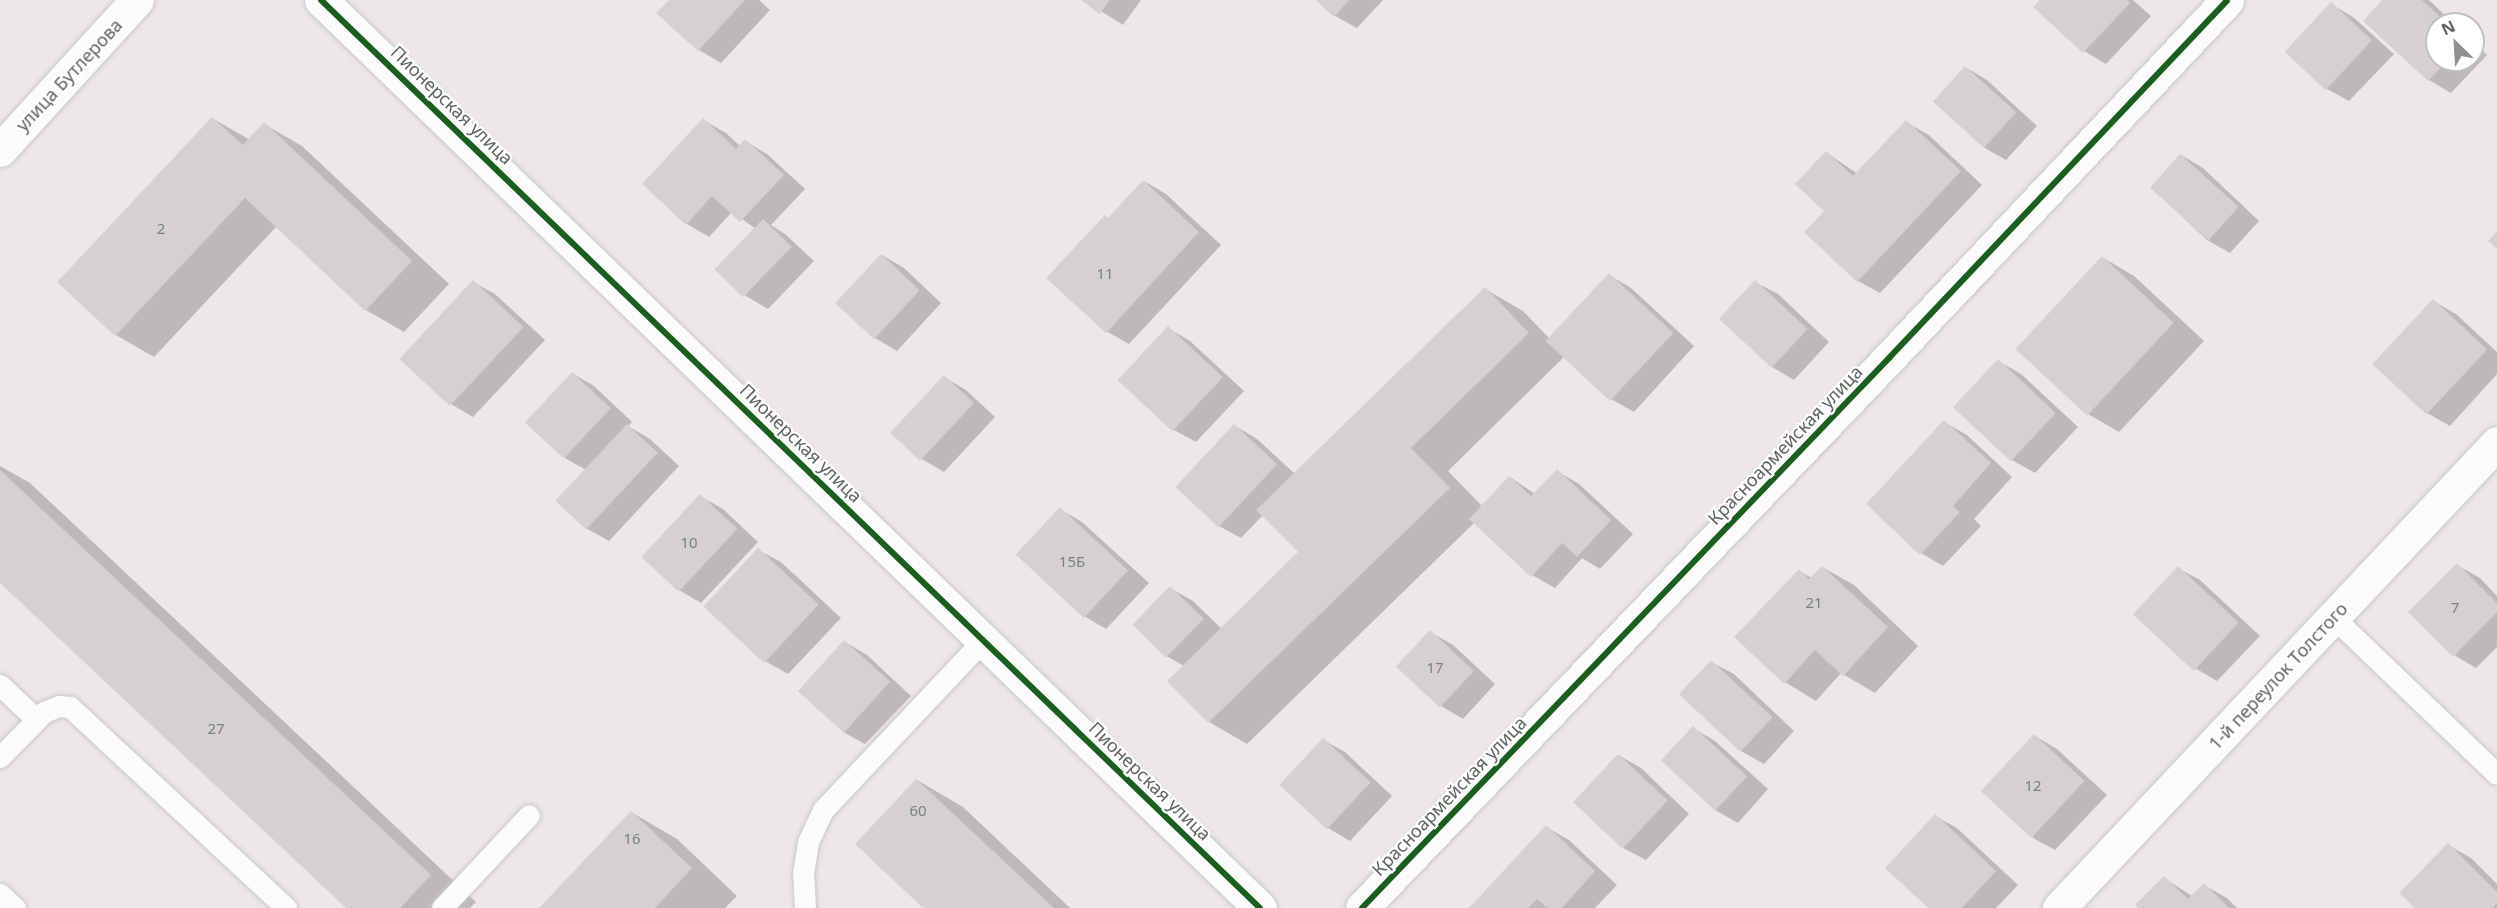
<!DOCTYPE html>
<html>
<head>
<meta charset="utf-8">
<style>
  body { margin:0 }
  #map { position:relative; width:2497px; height:908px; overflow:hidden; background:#ede7ec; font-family:"Noto Sans",sans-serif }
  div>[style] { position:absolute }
  .shadow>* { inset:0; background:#0003 }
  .building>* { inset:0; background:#d4d0d3; transform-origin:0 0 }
  .roads { filter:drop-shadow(0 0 2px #c7c8c7) drop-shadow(0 0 2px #c7c8c7) }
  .lane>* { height:21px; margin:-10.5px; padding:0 10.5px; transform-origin:10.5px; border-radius:10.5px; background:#fcfbfc }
  .street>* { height:33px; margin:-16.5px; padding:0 16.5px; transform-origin:16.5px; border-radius:16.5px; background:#fcfbfc }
  .secondary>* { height:33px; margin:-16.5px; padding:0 16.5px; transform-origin:16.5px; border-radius:16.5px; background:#fcfbfc }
  .cycleway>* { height:6px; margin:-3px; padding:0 3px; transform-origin:3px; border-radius:3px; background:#1b5e20 }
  span { translate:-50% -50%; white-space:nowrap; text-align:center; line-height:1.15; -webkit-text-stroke:4.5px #fff; paint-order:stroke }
  .number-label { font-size:15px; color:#7b827b }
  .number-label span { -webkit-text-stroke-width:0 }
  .street-label { font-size:18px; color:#5c665c }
  .north { position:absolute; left:2425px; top:12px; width:60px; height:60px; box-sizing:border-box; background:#fff; border:2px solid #bec2be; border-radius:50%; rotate:335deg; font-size:16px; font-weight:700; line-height:24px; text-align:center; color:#5c665c }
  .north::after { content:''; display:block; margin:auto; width:21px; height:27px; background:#8f938e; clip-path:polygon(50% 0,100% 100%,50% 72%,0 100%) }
</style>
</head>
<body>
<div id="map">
  <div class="shadow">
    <i style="clip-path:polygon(671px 0,759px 0,770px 10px,721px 63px,699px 50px)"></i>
    <i style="clip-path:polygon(1083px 0,1141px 0,1123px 25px)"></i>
    <i style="clip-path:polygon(1318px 0,1383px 0,1357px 28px,1335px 16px)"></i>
    <i style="clip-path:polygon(2042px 0,2133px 0,2151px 16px,2106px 64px,2084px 51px)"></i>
    <i style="clip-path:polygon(2384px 0,2429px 0,2454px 24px,2437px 24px,2437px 60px,2473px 60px,2473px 41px,2487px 55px,2451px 93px,2429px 80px)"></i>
    <i style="clip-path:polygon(2331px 4px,2353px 17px,2394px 54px,2349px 101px,2327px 89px)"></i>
    <i style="clip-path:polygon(1965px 67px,1987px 80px,2037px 126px,2006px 160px,1983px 147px,1934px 101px)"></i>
    <i style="clip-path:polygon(212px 118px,250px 140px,264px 124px,302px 146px,449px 284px,404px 332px,366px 310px,277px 226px,154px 357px,116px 335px)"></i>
    <i style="clip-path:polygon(703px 120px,726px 133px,740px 146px,745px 141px,767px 154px,805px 189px,771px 225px,785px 234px,814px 261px,768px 309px,746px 296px,718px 269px,756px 229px,732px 212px,709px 237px,687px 224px)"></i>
    <i style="clip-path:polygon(1906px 122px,1929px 135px,1982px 185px,1880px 293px,1858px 281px,1826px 211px,1827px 153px,1858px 174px)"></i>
    <i style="clip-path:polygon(2181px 155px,2203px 168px,2259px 221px,2230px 253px,2207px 240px,2151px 187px)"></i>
    <i style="clip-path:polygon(1144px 181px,1166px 194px,1221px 245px,1129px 344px,1106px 331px,1109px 219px)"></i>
    <i style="clip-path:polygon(882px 255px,904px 268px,941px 303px,897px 351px,875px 338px)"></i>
    <i style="clip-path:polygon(2102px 257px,2134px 276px,2204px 341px,2119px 432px,2088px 414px,2017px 349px)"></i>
    <i style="clip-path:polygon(1609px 275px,1631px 288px,1694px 346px,1634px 412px,1611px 399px,1565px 356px,1448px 471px,1482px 506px,1510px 477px,1535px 494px,1557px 471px,1579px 484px,1633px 534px,1600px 569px,1582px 558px,1555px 588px,1532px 575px,1475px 522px,1247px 744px,1209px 722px,1184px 666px,1168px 657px,1135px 626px,1170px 588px,1193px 601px,1222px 629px,1300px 552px,1263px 515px,1241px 538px,1219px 526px,1235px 426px,1257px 439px,1295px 474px,1485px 289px,1523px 311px,1550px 339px)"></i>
    <i style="clip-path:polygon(473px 282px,495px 294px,545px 340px,473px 417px,451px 404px)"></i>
    <i style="clip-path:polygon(1755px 282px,1778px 294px,1829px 342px,1794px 380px,1772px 367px,1721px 319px)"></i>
    <i style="clip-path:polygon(2433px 301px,2456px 314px,2497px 352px,2497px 374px,2450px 426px,2427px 413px)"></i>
    <i style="clip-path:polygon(1168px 328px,1190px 341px,1244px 391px,1196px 442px,1174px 430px)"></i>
    <i style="clip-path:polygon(1998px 361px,2021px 374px,2078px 427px,2035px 473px,2012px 460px,1955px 407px)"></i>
    <i style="clip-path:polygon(572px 373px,594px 386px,632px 422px,628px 426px,650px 439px,679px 466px,609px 541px,586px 528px,586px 470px,565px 458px)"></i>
    <i style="clip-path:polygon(944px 377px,966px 390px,995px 417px,944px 472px,922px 459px)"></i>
    <i style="clip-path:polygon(1944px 422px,1967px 435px,2012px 477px,1974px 519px,1981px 526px,1943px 566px,1921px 553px)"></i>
    <i style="clip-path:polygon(0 466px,30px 483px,476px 902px,470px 908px,348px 908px,0 581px)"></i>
    <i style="clip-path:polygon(700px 496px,723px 509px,758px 542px,701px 603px,679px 590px)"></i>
    <i style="clip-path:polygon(1060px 509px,1082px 522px,1149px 583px,1106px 629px,1084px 616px)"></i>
    <i style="clip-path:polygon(758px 550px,781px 562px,841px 618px,788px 674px,765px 661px)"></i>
    <i style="clip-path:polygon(2457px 565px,2480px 578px,2497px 596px,2497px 647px,2476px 668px,2454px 655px)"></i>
    <i style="clip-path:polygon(1822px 567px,1854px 585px,1918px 646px,1875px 693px,1841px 673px,1816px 701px,1785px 682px,1799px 571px,1812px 578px)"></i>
    <i style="clip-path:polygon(2178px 568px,2200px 580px,2260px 636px,2217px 681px,2195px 668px,2136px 614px)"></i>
    <i style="clip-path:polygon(1430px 632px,1453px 645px,1495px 684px,1463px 719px,1441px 706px)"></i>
    <i style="clip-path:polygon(845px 642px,867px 655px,911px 696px,865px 744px,843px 732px)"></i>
    <i style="clip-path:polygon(1711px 662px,1734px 674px,1794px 731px,1764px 764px,1741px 751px,1681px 695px)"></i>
    <i style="clip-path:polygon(1693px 728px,1715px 741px,1768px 789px,1738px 823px,1715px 810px)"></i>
    <i style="clip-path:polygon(2035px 736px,2057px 749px,2107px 795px,2055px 850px,2033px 838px)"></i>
    <i style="clip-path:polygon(1323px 740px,1345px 752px,1392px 796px,1350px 841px,1328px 828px)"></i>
    <i style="clip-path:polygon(1618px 755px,1641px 768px,1689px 814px,1646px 860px,1623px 848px)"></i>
    <i style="clip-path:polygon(917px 780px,963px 807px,1070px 908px,925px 908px)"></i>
    <i style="clip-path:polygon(631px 812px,677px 839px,737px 896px,725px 908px,541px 908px)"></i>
    <i style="clip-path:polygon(1935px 816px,1957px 828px,2018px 885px,1996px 908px,1930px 908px)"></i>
    <i style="clip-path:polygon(1546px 827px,1569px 840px,1617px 885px,1595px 908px,1471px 908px)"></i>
    <i style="clip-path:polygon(2448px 845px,2471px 858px,2497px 884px,2497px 908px,2417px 908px)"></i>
    <i style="clip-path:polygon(2164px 878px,2192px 896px,2204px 885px,2227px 898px,2237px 908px,2140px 908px)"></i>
  </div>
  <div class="building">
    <i style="clip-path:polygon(669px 0,745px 0,698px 51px,656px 13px)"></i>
    <i style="clip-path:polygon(1081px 0,1110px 0,1100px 14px)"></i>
    <i style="clip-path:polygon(1316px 0,1349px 0,1334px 17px)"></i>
    <i style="clip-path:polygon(2040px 0,2127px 0,2130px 3px,2083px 53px,2033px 7px)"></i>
    <i style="clip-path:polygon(2382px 0,2422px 0,2448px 24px,2437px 24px,2437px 60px,2448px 60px,2428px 81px,2363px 21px)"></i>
    <i style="left:2331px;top:2px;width:56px;height:68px;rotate:43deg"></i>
    <i style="left:1965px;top:66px;width:69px;height:48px;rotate:42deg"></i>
    <i style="clip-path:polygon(212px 117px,243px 145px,264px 122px,412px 261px,365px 311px,245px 198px,115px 336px,57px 282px)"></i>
    <i style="clip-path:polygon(703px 118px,736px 149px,745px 139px,784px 175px,740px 222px,712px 196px,686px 225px,642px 184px)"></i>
    <i style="clip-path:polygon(1906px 120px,1961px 171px,1857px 282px,1804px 232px,1824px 211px,1795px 184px,1826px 151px,1853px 176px)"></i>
    <i style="left:2180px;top:154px;width:79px;height:45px;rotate:42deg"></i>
    <i style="clip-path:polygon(1143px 180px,1199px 232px,1106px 333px,1046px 278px,1105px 215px,1108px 218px)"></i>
    <i style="left:763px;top:219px;width:40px;height:70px;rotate:44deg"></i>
    <i style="clip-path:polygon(2497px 231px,2497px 249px,2488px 241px)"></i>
    <i style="left:881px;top:254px;width:53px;height:67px;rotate:43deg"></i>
    <i style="left:2102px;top:256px;width:98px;height:127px;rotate:43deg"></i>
    <i style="left:1609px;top:273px;width:88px;height:93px;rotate:43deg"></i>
    <i style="left:473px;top:280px;width:69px;height:108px;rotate:43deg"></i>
    <i style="left:1755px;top:280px;width:72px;height:53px;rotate:43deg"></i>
    <i style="clip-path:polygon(1485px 287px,1529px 333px,1411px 448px,1450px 488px,1208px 723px,1167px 681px,1298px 552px,1256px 510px)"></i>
    <i style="left:2433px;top:299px;width:74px;height:89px;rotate:43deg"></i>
    <i style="left:1168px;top:326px;width:75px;height:74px;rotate:43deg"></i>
    <i style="left:1998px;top:359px;width:79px;height:66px;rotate:43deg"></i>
    <i style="left:572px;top:372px;width:53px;height:69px;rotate:43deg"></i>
    <i style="left:944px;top:375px;width:41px;height:79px;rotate:43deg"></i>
    <i style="clip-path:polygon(1944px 420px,1991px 463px,1953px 506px,1960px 512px,1920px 555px,1866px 504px)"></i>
    <i style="left:627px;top:424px;width:42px;height:105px;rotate:43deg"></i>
    <i style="left:1234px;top:424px;width:59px;height:86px;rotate:43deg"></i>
    <i style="clip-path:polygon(1557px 469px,1611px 520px,1577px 557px,1562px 543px,1531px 577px,1469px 519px,1509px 476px,1531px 496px)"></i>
    <i style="clip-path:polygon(0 470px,431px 875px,400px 908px,346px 908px,0 583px)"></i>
    <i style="left:700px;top:494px;width:51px;height:86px;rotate:43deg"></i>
    <i style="left:1060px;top:507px;width:93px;height:65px;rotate:43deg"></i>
    <i style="left:758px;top:548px;width:83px;height:80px;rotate:43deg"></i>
    <i style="clip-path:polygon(2457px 563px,2497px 603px,2497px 612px,2453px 657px,2408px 612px)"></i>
    <i style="clip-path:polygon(1822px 566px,1888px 627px,1843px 676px,1815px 650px,1784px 684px,1734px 637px,1799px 569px,1809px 579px)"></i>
    <i style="left:2178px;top:566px;width:83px;height:66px;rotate:43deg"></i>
    <i style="left:1170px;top:586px;width:47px;height:54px;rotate:44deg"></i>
    <i style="left:1430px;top:630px;width:60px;height:50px;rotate:43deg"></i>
    <i style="left:844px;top:640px;width:62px;height:69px;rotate:42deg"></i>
    <i style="left:1711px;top:660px;width:84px;height:47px;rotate:43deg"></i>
    <i style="left:1693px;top:726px;width:74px;height:47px;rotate:43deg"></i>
    <i style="left:2034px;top:734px;width:69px;height:78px;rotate:43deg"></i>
    <i style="left:1323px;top:738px;width:65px;height:64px;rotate:43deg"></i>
    <i style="left:1618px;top:754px;width:68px;height:66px;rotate:43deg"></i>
    <i style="clip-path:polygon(916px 779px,1054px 908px,923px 908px,855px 844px)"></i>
    <i style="clip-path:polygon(631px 811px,692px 868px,655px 908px,539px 908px)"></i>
    <i style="clip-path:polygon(1935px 814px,1996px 871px,1962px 908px,1928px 908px,1885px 868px)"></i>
    <i style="clip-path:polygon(1546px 825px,1595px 871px,1562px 908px,1547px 908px,1537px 899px,1529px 908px,1469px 908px)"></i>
    <i style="clip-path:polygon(2448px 843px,2497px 892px,2497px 903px,2492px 908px,2415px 908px,2399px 893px)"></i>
    <i style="clip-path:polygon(2164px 876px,2188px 899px,2204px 883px,2229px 908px,2138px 908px,2135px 905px)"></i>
  </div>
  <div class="roads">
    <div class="lane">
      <i style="left:2333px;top:617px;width:227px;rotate:43.8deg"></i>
      <i style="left:0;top:685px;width:50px;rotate:43.4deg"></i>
      <i style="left:0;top:757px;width:63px;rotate:-45.6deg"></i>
      <i style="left:44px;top:712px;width:16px;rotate:-22deg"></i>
      <i style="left:59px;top:706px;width:11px;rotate:5deg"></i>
      <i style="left:70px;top:707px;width:295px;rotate:42.9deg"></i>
      <i style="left:0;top:894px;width:21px;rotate:43deg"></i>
      <i style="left:442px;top:908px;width:127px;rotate:-46.9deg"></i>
      <i style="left:805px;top:908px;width:34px;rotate:-93deg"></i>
      <i style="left:803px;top:874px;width:32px;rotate:-81deg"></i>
      <i style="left:808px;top:842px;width:35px;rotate:-65deg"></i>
      <i style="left:823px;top:810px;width:233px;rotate:-46.7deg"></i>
    </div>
    <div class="street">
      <i style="left:321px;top:0;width:1306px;rotate:44.04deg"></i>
      <i style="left:0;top:150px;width:203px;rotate:-47.6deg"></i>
      <i style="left:2059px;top:908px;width:639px;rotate:-46.71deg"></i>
    </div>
    <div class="secondary">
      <i style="left:1362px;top:908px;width:762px;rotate:-46.22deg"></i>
      <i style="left:1889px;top:358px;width:492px;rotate:-46.6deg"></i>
    </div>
  </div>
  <div class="cycleway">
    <i style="left:321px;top:0;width:1306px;rotate:44.04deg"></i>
    <i style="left:1362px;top:908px;width:762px;rotate:-46.22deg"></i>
    <i style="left:1889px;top:358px;width:492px;rotate:-46.6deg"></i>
  </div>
  <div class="number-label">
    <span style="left:161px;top:229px">2</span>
    <span style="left:1105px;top:274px">11</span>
    <span style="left:689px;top:543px">10</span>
    <span style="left:1072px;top:562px">15Б</span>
    <span style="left:1814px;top:603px">21</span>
    <span style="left:2455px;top:608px">7</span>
    <span style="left:1435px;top:668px">17</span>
    <span style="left:216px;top:729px">27</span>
    <span style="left:2033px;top:786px">12</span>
    <span style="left:918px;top:811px">60</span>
    <span style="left:632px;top:839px">16</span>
  </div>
  <div class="street-label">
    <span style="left:69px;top:75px;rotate:-47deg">улица Бутлерова</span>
    <span style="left:452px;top:105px;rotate:44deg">Пионерская улица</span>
    <span style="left:801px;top:443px;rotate:44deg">Пионерская улица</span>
    <span style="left:1785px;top:445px;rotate:-46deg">Красноармейская улица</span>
    <span style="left:2278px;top:676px;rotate:-47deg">1-й переулок Толстого</span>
    <span style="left:1150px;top:781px;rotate:44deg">Пионерская улица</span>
    <span style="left:1449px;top:796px;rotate:-46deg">Красноармейская улица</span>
  </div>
  <div class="north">N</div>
</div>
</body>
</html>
